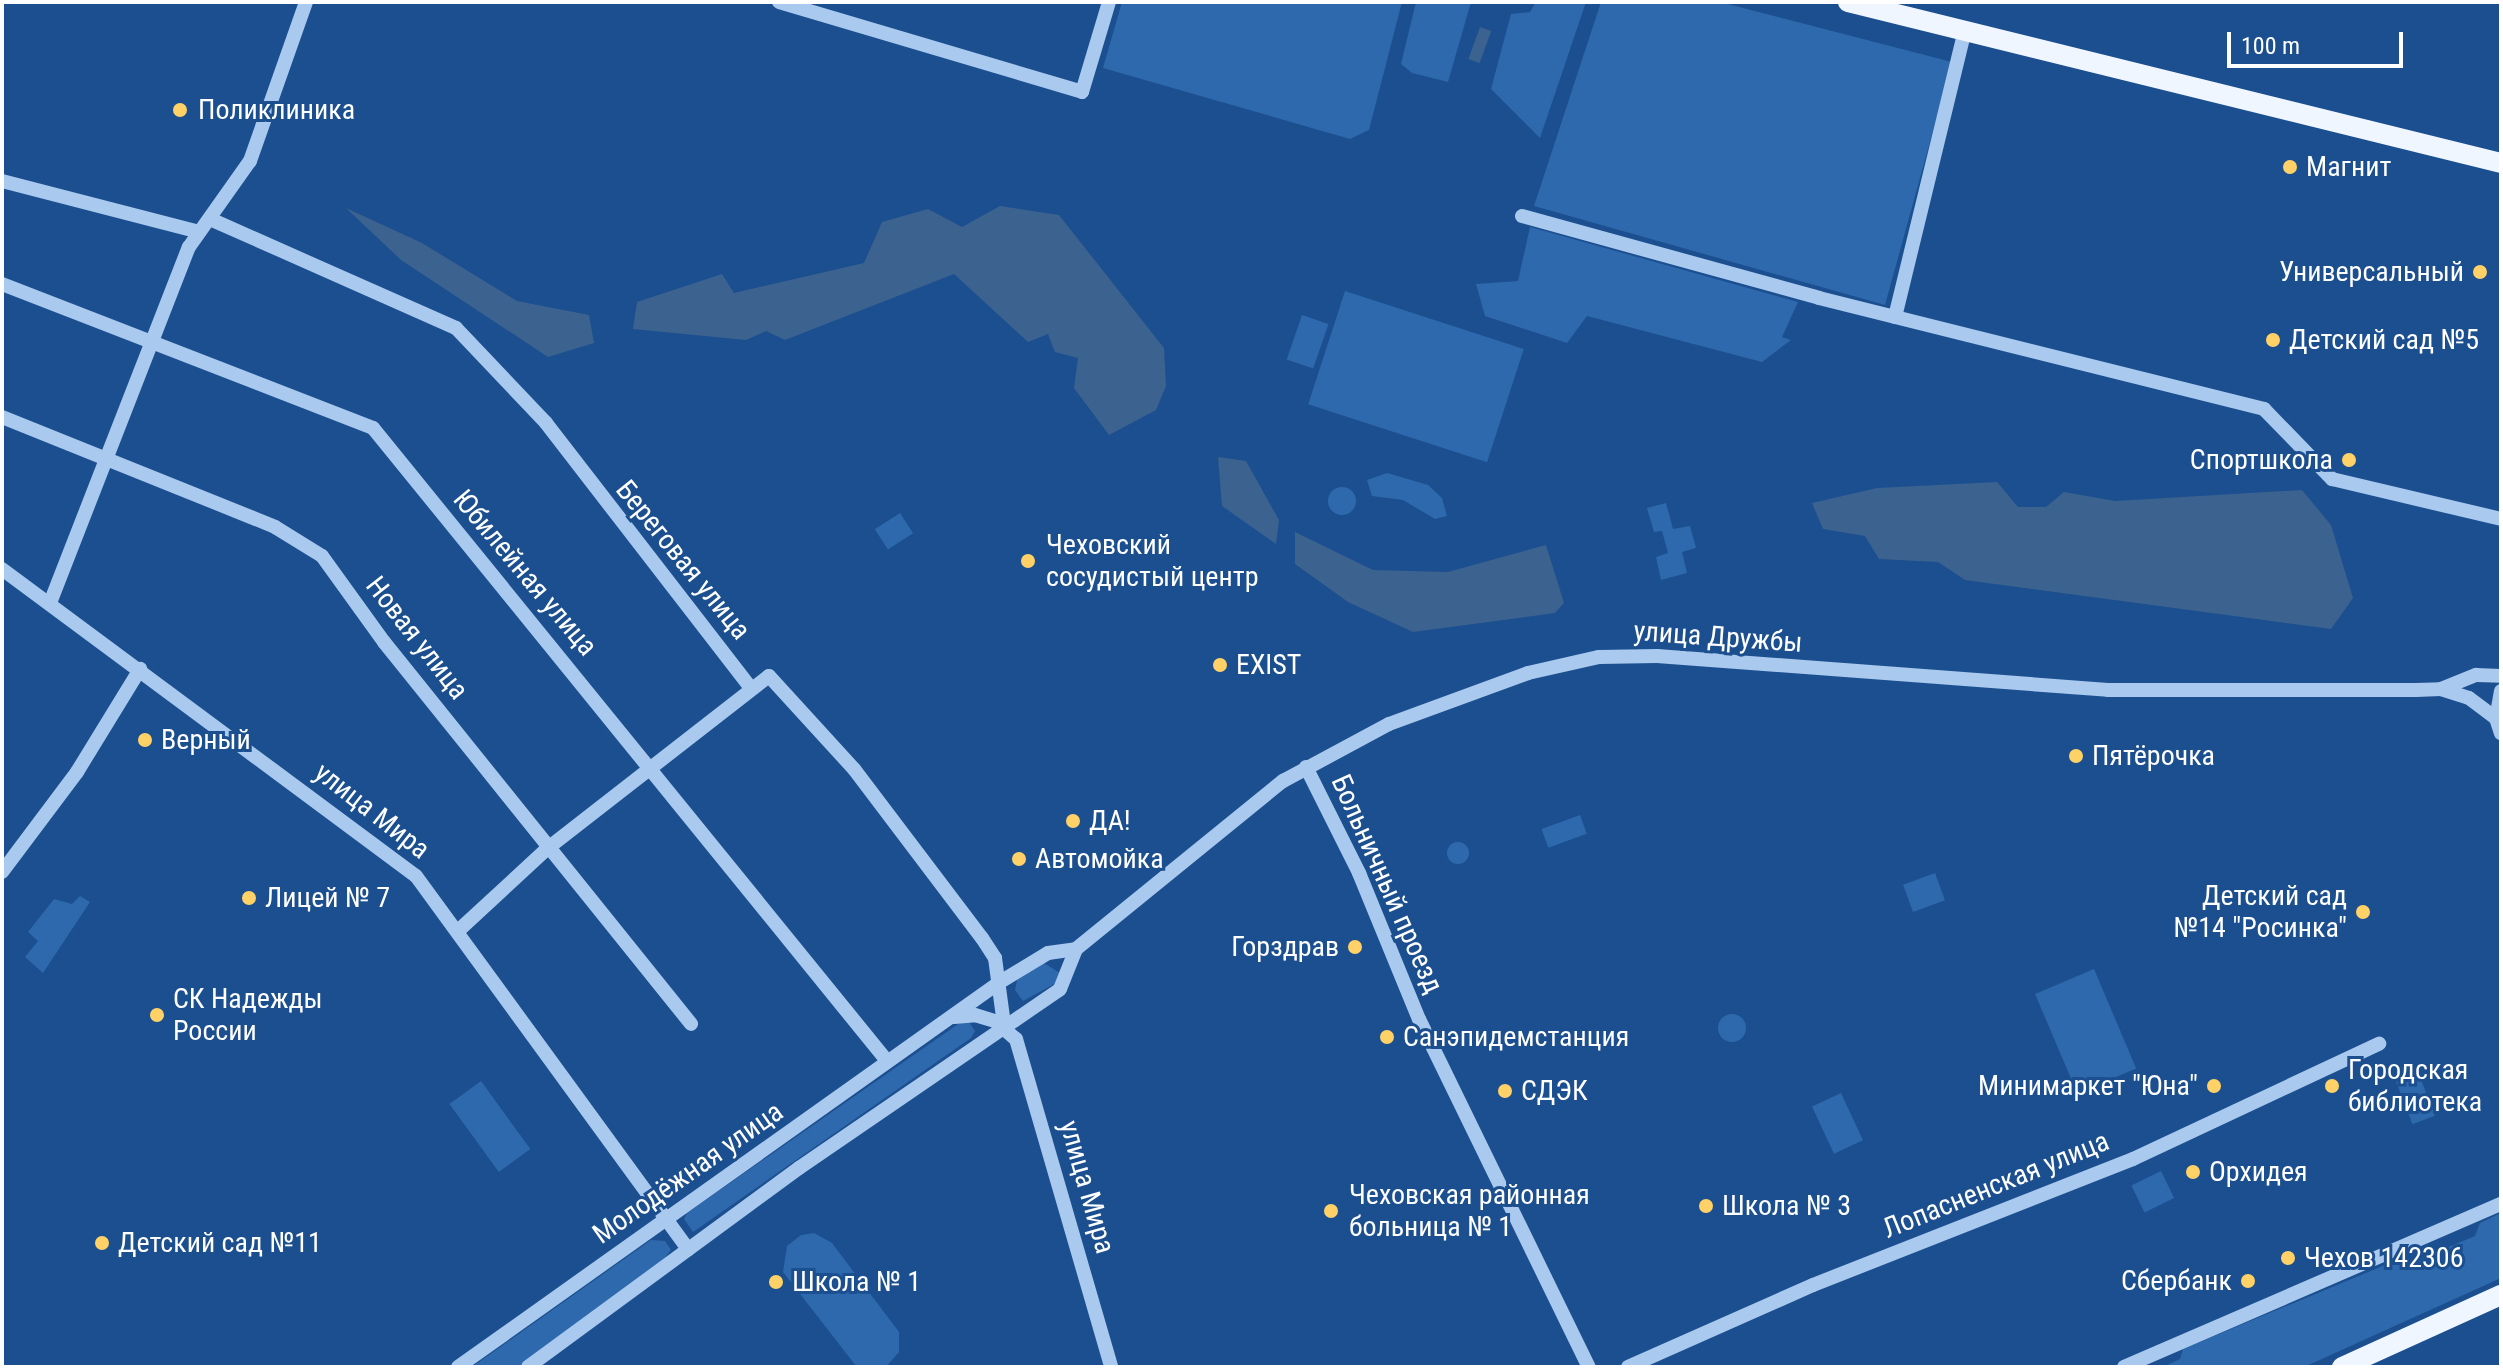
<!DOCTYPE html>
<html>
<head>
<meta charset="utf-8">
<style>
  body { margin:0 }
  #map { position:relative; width:2503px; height:1369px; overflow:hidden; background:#1b4f8f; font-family:"Roboto Condensed",sans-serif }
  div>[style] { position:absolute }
  .green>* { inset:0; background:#2e69ad; transform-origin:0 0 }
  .round { border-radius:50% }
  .water>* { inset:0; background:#3c6290; transform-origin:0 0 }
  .minor>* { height:14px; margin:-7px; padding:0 7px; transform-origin:7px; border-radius:7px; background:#a9c9ee }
  .major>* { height:20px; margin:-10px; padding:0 10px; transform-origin:10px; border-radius:10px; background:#f0f6ff }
  .dots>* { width:22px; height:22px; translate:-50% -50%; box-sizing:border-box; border:4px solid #1b4f8f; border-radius:50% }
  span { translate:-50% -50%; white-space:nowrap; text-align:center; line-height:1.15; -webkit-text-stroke:6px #1b4f8f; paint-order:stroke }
  .poi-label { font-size:28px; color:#fff }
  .left { translate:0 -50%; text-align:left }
  .right { translate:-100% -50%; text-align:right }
  .street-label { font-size:28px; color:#fff }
  .frame { position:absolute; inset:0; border:4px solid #fff; pointer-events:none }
  .scale { position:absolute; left:2227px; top:32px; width:176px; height:36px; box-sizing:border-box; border:4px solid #fff; border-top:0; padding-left:10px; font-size:24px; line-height:28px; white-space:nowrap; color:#fff; -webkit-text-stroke:6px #1b4f8f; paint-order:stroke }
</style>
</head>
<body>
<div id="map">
  <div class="green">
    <i style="clip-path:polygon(1122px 2px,1402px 2px,1369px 130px,1350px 139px,1103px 68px)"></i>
    <i style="clip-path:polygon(1416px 2px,1471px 2px,1448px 82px,1412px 73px,1401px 64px)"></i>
    <i style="clip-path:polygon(1536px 2px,1586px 2px,1540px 138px,1491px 89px,1511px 14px,1530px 12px)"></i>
    <i style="clip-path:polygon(1601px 2px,1720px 2px,1952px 62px,1885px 305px,1534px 206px)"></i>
    <i style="clip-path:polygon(1530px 227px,1798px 302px,1782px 337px,1791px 340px,1762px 362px,1587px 316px,1567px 343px,1485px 316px,1476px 284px,1518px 281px)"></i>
    <i style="left:1345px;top:291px;width:188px;height:119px;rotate:18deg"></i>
    <i style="left:1302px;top:315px;width:28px;height:47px;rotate:19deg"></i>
    <i style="clip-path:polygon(1387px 473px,1428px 485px,1442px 498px,1447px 516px,1435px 519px,1403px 500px,1372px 496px,1367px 480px)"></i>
    <i class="round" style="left:1328px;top:487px;width:28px;height:28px"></i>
    <i style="clip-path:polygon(1666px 503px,1673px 529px,1690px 526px,1696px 548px,1682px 552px,1687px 573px,1661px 580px,1656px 557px,1668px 553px,1662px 531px,1654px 532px,1647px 508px)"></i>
    <i style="left:900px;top:513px;width:24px;height:30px;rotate:57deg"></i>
    <i style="left:1580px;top:815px;width:20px;height:41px;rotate:70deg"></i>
    <i class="round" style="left:1447px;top:842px;width:22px;height:22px"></i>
    <i style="left:1935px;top:873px;width:29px;height:34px;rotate:70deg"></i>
    <i style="clip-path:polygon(80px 896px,90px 902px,43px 973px,25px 957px,38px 941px,28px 932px,54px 899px,72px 904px)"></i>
    <i style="clip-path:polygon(1044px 963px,1060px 973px,1056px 983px,1023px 1001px,1015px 990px,1017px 980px)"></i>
    <i style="left:2094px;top:969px;width:108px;height:64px;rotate:67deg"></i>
    <i class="round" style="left:1718px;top:1014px;width:28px;height:28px"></i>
    <i style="clip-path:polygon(961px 1022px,969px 1022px,975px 1031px,971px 1038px,693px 1232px,684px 1219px,687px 1213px)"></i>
    <i style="left:2417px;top:1069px;width:50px;height:24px;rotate:69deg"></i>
    <i style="left:481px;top:1081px;width:84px;height:39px;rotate:54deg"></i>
    <i style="left:1841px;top:1093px;width:52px;height:32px;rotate:65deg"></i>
    <i style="left:2161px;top:1171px;width:30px;height:33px;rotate:64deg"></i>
    <i style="clip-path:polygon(2501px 1213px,2501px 1278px,2304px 1367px,2163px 1367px,2180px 1359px,2183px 1349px,2402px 1258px,2415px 1261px,2475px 1236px,2480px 1223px)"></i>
    <i style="clip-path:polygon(814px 1233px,832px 1243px,899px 1332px,899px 1352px,886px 1367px,856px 1366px,783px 1272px,787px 1246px,801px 1235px)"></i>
    <i style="clip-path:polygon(651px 1240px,665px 1241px,671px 1250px,660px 1264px,518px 1367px,472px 1367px)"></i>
  </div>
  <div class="water">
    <i style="left:1480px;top:27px;width:12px;height:34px;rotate:20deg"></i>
    <i style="clip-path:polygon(1000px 206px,1059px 215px,1164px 348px,1166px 386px,1156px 410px,1109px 435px,1074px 388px,1078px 358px,1055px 352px,1048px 334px,1028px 342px,954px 274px,785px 340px,766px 331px,746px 340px,633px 329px,637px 302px,722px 274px,734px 293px,864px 263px,882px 222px,928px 209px,962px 227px)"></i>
    <i style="clip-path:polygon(346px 208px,422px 243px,517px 301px,589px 315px,594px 343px,548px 357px,401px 260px)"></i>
    <i style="clip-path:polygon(1218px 457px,1246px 461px,1279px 520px,1276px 544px,1222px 506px)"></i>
    <i style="clip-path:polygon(1997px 482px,2018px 507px,2046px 507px,2064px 492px,2115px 501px,2302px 490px,2331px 525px,2353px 598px,2331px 629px,1965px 580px,1938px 562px,1879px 559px,1865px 536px,1823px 529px,1812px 503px,1877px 488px)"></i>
    <i style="clip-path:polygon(1295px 532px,1373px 570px,1448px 572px,1546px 545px,1564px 603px,1555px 613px,1413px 632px,1348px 602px,1295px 564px)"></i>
  </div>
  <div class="minor">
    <i style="left:779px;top:2px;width:316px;rotate:16.5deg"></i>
    <i style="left:1082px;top:92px;width:94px;rotate:-73.3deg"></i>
    <i style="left:2px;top:181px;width:203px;rotate:14.5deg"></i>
    <i style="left:1522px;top:216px;width:308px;rotate:15.4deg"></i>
    <i style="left:1819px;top:298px;width:459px;rotate:14deg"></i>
    <i style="left:2264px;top:409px;width:98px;rotate:45.8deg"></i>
    <i style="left:2332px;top:479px;width:174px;rotate:13.3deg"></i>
    <i style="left:210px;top:219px;width:269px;rotate:23.9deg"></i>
    <i style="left:456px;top:328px;width:131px;rotate:46.5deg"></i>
    <i style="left:546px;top:423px;width:334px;rotate:52.3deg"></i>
    <i style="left:2px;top:284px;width:398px;rotate:21.2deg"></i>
    <i style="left:373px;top:428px;width:815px;rotate:50.92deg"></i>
    <i style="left:1895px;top:317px;width:292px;rotate:-76.3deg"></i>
    <i style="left:2px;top:417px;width:294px;rotate:21.9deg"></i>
    <i style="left:275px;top:527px;width:55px;rotate:31.7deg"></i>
    <i style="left:322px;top:556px;width:106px;rotate:54.2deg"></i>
    <i style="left:384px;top:642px;width:490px;rotate:51.2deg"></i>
    <i style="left:2px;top:569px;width:515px;rotate:36.56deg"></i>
    <i style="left:416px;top:876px;width:462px;rotate:53.9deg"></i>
    <i style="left:50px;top:603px;width:382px;rotate:-68.7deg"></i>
    <i style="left:189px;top:247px;width:105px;rotate:-54.7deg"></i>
    <i style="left:250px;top:161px;width:169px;rotate:-70.6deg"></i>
    <i style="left:2441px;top:689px;width:29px;rotate:18deg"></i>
    <i style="left:2469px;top:698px;width:34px;rotate:37deg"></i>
    <i style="left:2501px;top:691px;width:27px;rotate:100deg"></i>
    <i style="left:2496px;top:718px;width:16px;rotate:72deg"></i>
    <i style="left:1306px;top:767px;width:119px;rotate:63.4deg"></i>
    <i style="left:1359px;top:873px;width:158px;rotate:67.7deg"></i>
    <i style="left:1419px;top:1019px;width:387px;rotate:64deg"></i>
    <i style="left:2px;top:872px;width:125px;rotate:-53.1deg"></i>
    <i style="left:77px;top:772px;width:121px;rotate:-58.5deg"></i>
    <i style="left:459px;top:930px;width:121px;rotate:-42.7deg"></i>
    <i style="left:548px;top:848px;width:280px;rotate:-37.9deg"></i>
    <i style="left:769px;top:676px;width:126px;rotate:47.6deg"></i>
    <i style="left:854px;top:769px;width:212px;rotate:52.9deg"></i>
    <i style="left:982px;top:938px;width:24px;rotate:57deg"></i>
    <i style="left:995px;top:958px;width:68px;rotate:82.3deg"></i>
    <i style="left:954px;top:1017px;width:21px;rotate:-5deg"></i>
    <i style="left:975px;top:1015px;width:21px;rotate:17deg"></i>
    <i style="left:995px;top:1021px;width:28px;rotate:41deg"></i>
    <i style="left:1016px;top:1039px;width:341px;rotate:73.8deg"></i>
    <i style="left:458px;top:1367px;width:665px;rotate:-35.39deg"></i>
    <i style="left:1000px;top:982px;width:56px;rotate:-31.1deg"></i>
    <i style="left:1048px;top:953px;width:28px;rotate:-8deg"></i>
    <i style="left:1076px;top:949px;width:267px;rotate:-39.1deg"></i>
    <i style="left:1283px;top:781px;width:120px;rotate:-28.3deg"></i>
    <i style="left:1389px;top:724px;width:148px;rotate:-20.1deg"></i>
    <i style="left:1528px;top:673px;width:73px;rotate:-12.7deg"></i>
    <i style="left:1599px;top:657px;width:58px;rotate:-1deg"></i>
    <i style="left:1657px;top:656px;width:452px;rotate:4.3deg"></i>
    <i style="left:2108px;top:690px;width:308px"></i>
    <i style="left:2416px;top:690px;width:25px;rotate:-2deg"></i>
    <i style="left:2441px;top:689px;width:38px;rotate:-22deg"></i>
    <i style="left:2476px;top:675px;width:25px;rotate:2deg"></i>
    <i style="left:528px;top:1367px;width:336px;rotate:-36.3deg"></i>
    <i style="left:799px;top:1168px;width:316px;rotate:-34.4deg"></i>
    <i style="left:1060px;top:989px;width:43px;rotate:-68.2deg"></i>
    <i style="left:1628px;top:1367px;width:202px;rotate:-23.9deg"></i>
    <i style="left:1813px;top:1285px;width:344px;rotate:-21.5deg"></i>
    <i style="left:2133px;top:1159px;width:272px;rotate:-25.1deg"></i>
    <i style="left:2124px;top:1367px;width:411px;rotate:-23.4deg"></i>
  </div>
  <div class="major">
    <i style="left:1848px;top:2px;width:673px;rotate:13.85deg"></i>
    <i style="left:2342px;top:1367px;width:175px;rotate:-24.4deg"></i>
  </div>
  <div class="dots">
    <i style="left:180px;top:110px;background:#ffd166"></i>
    <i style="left:2290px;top:167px;background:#ffd166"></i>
    <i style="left:2480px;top:272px;background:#ffd166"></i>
    <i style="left:2273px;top:340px;background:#ffd166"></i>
    <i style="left:2349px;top:460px;background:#ffd166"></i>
    <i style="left:1028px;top:561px;background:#ffd166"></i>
    <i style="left:1220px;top:665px;background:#ffd166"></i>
    <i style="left:145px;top:740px;background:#ffd166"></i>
    <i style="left:2076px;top:756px;background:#ffd166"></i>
    <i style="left:1073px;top:821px;background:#ffd166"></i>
    <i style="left:1019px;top:859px;background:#ffd166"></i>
    <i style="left:249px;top:898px;background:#ffd166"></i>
    <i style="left:2363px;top:912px;background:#ffd166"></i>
    <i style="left:1355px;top:947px;background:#ffd166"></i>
    <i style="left:157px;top:1015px;background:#ffd166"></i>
    <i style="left:1387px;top:1037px;background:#ffd166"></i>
    <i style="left:2214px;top:1086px;background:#ffd166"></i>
    <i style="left:2332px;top:1086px;background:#ffd166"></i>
    <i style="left:1505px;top:1091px;background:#ffd166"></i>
    <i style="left:2193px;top:1172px;background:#ffd166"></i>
    <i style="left:1706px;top:1206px;background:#ffd166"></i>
    <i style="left:1331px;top:1211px;background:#ffd166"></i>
    <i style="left:102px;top:1243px;background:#ffd166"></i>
    <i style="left:2288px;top:1258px;background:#ffd166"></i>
    <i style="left:2248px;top:1281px;background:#ffd166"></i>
    <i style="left:776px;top:1282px;background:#ffd166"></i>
  </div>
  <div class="poi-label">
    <span class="left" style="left:198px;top:110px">Поликлиника</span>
    <span class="left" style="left:2306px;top:167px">Магнит</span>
    <span class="right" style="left:2464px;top:272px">Универсальный</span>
    <span class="left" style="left:2289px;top:340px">Детский сад №5</span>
    <span class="right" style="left:2333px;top:460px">Спортшкола</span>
    <span class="left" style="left:1046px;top:561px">Чеховский<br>сосудистый центр</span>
    <span class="left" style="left:1236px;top:665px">EXIST</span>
    <span class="left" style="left:161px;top:740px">Верный</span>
    <span class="left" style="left:2092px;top:756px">Пятёрочка</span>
    <span class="left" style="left:1089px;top:821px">ДА!</span>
    <span class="left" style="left:1035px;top:859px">Автомойка</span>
    <span class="right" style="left:2347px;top:912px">Детский сад<br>№14 "Росинка"</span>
    <span class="left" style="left:265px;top:898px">Лицей № 7</span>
    <span class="right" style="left:1339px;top:947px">Горздрав</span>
    <span class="left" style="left:173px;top:1015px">СК Надежды<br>России</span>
    <span class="left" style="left:1403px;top:1037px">Санэпидемстанция</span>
    <span class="left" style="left:2348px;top:1086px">Городская<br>библиотека</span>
    <span class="right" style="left:2198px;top:1086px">Минимаркет "Юна"</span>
    <span class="left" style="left:1521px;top:1091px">СДЭК</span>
    <span class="left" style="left:2209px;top:1172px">Орхидея</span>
    <span class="left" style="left:1349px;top:1211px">Чеховская районная<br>больница № 1</span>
    <span class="left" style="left:1722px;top:1206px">Школа № 3</span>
    <span class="left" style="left:118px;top:1243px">Детский сад №11</span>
    <span class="left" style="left:2304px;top:1258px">Чехов 142306</span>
    <span class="right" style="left:2232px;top:1281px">Сбербанк</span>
    <span class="left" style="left:792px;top:1282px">Школа № 1</span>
  </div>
  <div class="street-label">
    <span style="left:683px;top:560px;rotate:51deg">Береговая улица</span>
    <span style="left:525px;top:573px;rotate:50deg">Юбилейная улица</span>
    <span style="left:1718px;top:637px;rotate:4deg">улица Дружбы</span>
    <span style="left:417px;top:638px;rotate:52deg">Новая улица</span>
    <span style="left:372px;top:811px;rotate:38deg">улица Мира</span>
    <span style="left:1387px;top:884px;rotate:66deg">Больничный проезд</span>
    <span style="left:688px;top:1173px;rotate:-35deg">Молодёжная улица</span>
    <span style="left:1996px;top:1185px;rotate:-22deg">Лопасненская улица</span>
    <span style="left:1087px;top:1187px;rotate:74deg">улица Мира</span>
  </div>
  <div class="frame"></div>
  <div class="scale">100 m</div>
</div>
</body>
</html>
